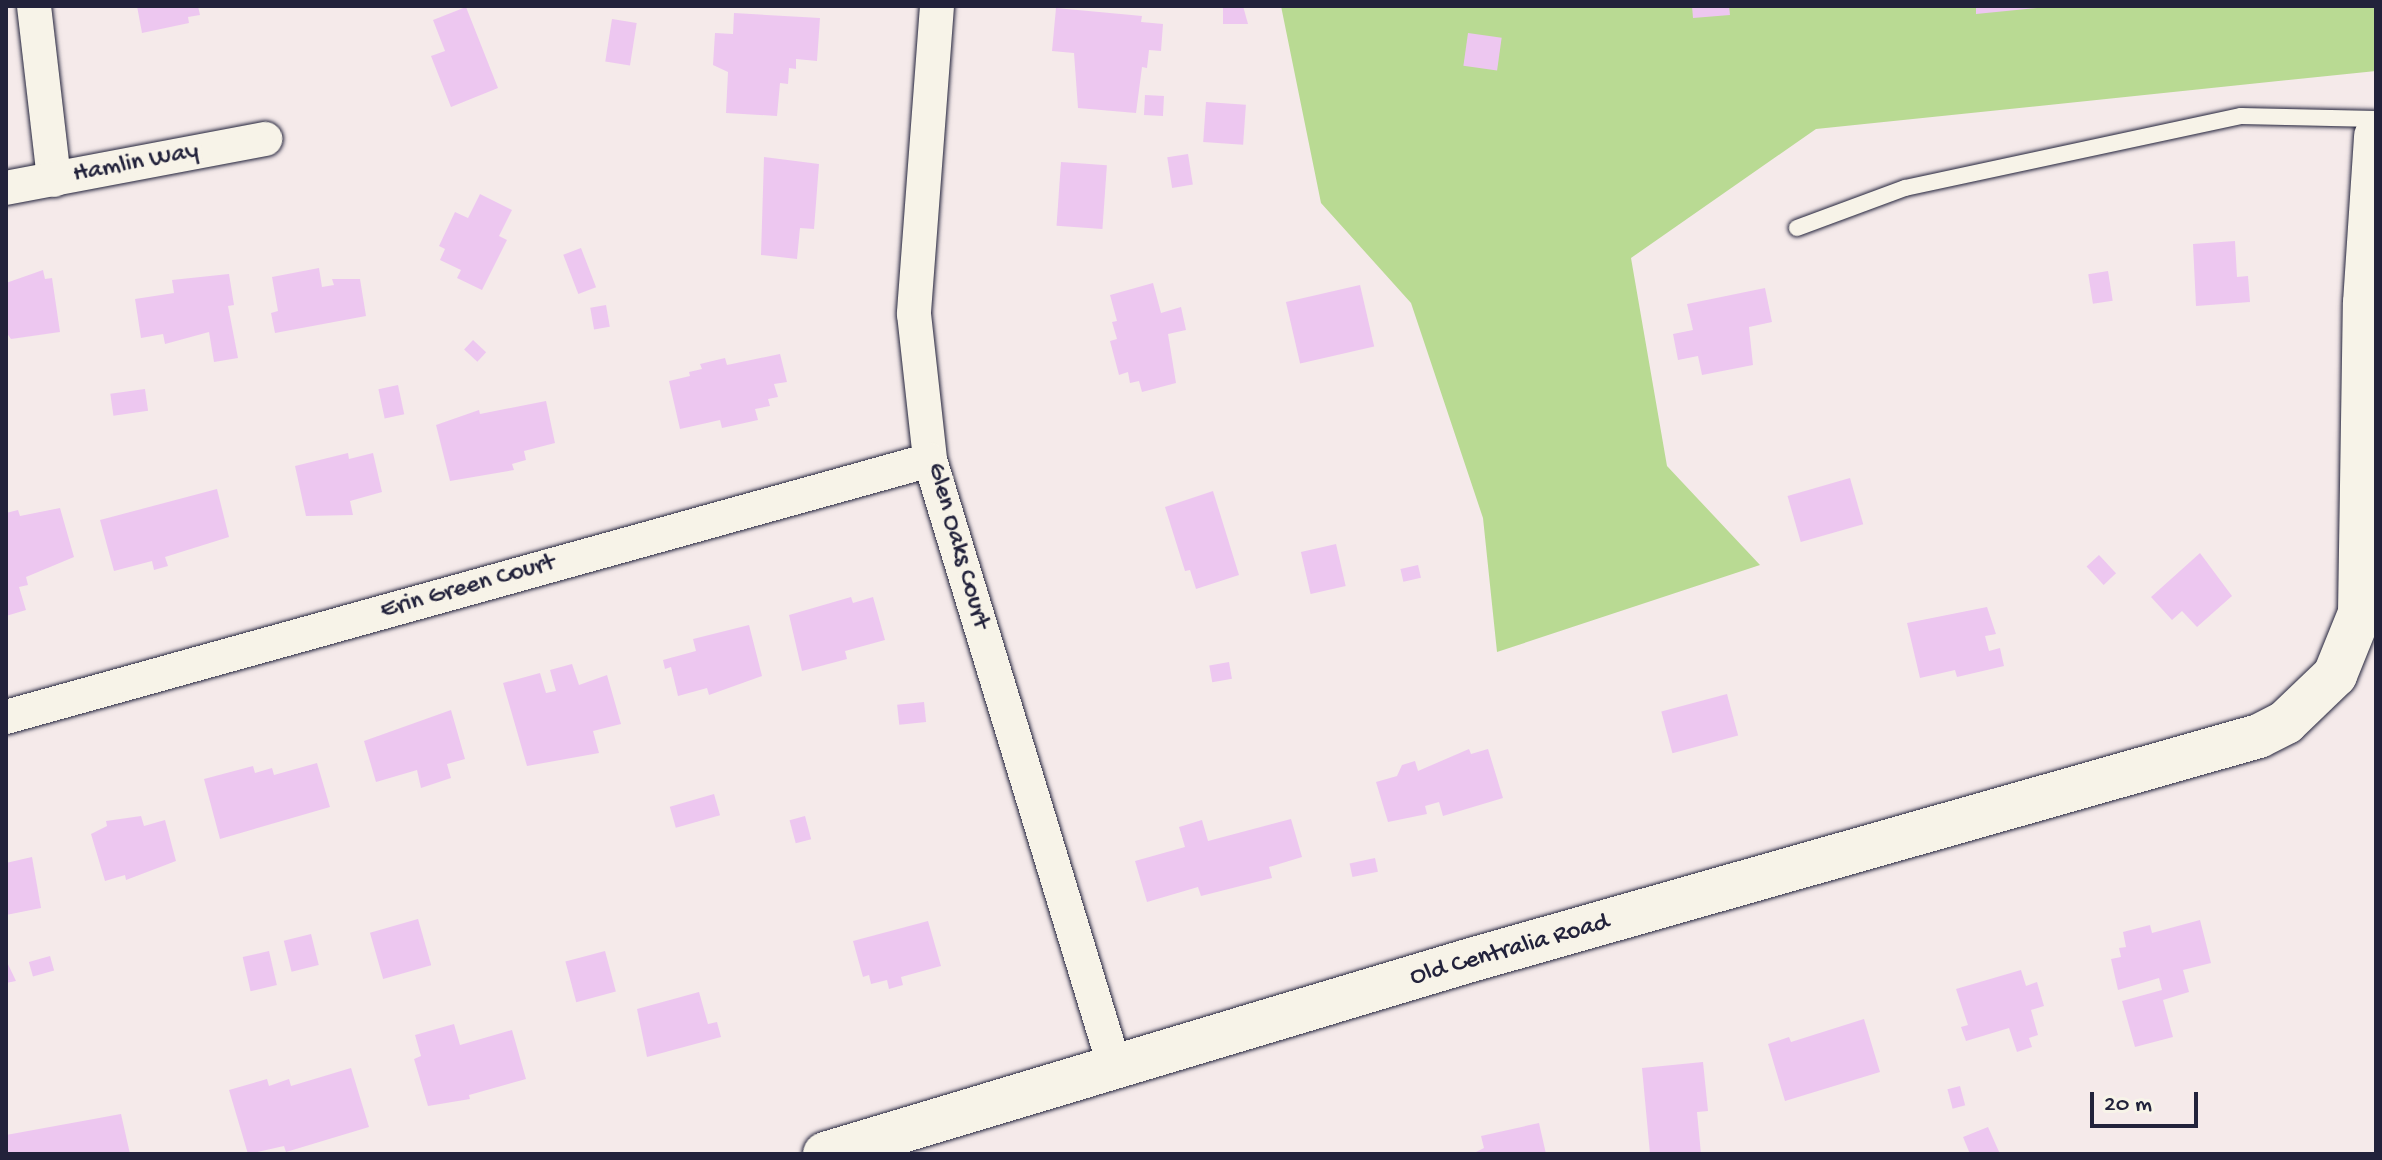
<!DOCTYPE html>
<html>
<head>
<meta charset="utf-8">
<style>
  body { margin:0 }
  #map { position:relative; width:2382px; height:1160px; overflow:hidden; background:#f5eaea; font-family:"Gochi Hand",sans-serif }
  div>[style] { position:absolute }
  .green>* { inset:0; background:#b9da93 }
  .building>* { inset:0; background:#edc7f0; transform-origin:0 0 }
  .roads { filter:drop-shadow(0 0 2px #22223b) drop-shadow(0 0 2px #22223b) }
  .lane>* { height:16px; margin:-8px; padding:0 8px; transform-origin:8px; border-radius:8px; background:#f7f3e8 }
  .street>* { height:34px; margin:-17px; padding:0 17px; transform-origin:17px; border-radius:17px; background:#f7f3e8 }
  .secondary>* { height:44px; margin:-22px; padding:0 22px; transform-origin:22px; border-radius:22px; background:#f7f3e8 }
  span { translate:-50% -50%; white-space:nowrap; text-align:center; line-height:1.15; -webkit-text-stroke:8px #f7f3e8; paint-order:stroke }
  .street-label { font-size:26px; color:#22223b }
  .frame { position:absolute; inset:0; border:8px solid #22223b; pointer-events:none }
  .scale { position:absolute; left:2090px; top:1092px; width:108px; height:36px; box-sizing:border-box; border:4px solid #22223b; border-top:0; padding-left:10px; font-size:24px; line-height:28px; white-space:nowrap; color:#22223b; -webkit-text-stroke:6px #f7f3e8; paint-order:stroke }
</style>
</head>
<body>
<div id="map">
  <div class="green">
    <i style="clip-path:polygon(1281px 6px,2376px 6px,2376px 71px,1816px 129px,1631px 258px,1667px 466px,1760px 565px,1497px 652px,1483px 518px,1411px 303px,1321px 203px)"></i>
  </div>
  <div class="building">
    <i style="clip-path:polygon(137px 6px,198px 6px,200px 15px,188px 17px,189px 23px,142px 33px)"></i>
    <i style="clip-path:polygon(1223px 6px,1243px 6px,1248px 24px,1223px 24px)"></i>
    <i style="clip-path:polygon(1692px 6px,1729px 6px,1730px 15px,1693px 18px)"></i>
    <i style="clip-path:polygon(1976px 6px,2037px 6px,2037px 8px,1976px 14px)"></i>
    <i style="clip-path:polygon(466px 7px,498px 88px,451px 107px,431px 56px,445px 51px,433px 20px)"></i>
    <i style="clip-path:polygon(1056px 8px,1142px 16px,1141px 22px,1163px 24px,1161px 51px,1149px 50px,1147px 68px,1142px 67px,1136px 113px,1078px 108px,1074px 53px,1052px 51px)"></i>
    <i style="clip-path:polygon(734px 13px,820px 18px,817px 61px,796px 59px,796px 69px,789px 68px,788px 84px,780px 83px,777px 116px,726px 113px,728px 72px,713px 65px,715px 33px,733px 34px)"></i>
    <i style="left:612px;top:19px;width:25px;height:43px;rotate:9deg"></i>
    <i style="left:1468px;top:33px;width:34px;height:33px;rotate:8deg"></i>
    <i style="left:1145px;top:95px;width:19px;height:20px;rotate:3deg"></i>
    <i style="left:1206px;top:102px;width:40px;height:40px;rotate:4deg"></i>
    <i style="left:1188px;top:154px;width:31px;height:21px;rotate:81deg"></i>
    <i style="clip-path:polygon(764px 157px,819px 164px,814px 229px,800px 228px,797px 259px,761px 255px)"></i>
    <i style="left:1061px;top:162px;width:46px;height:64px;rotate:4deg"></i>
    <i style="clip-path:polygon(480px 194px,512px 210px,499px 236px,507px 240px,482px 290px,457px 278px,461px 270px,440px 260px,445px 249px,439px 246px,455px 212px,468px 218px)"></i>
    <i style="clip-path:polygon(2235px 241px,2237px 277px,2248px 276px,2250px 302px,2196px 306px,2193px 244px)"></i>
    <i style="left:581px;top:248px;width:42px;height:19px;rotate:69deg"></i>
    <i style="clip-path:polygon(319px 268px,322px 287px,334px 285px,332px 279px,360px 279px,366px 316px,275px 333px,271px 313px,278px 311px,272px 277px)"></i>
    <i style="clip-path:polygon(43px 270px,45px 279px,52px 278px,60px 332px,11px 339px,6px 332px,6px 283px)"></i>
    <i style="left:2108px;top:271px;width:30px;height:20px;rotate:81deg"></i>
    <i style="clip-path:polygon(229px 274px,234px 305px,228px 306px,238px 358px,214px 362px,209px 332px,165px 344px,163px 334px,141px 338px,135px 299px,174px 293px,172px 280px)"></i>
    <i style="clip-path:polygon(1153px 283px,1161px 313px,1181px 307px,1186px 330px,1168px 334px,1176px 383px,1142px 392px,1139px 381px,1130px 383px,1128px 372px,1119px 375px,1110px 341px,1117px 339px,1112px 322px,1117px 321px,1110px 295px)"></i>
    <i style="left:1360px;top:285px;width:63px;height:76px;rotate:77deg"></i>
    <i style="clip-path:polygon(1765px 288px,1772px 322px,1749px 327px,1753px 365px,1702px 375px,1698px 356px,1678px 360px,1673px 334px,1693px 330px,1687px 304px)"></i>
    <i style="left:606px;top:305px;width:22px;height:16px;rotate:80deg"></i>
    <i style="left:473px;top:340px;width:18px;height:13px;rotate:43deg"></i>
    <i style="clip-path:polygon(780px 354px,787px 382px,774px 384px,778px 397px,768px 399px,770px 406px,755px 409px,758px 420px,722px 428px,720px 420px,680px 429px,669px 381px,690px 376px,689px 372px,702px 369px,700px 364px,725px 358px,727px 365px)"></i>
    <i style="left:398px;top:385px;width:30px;height:20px;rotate:78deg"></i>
    <i style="left:145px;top:389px;width:22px;height:35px;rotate:82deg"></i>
    <i style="clip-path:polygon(546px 401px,555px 443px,524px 451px,526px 460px,512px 464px,514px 470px,450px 481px,436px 425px,479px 410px,480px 414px)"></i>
    <i style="clip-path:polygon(348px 453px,349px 459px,373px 453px,382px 492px,350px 501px,353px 515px,306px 516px,295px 466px)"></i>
    <i style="left:1850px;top:478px;width:48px;height:65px;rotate:74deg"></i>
    <i style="clip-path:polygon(217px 489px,229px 537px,165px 557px,168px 566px,154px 570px,152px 561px,114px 571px,100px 520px)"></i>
    <i style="clip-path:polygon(1213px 491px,1239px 575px,1196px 589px,1190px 570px,1185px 571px,1165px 507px)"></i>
    <i style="clip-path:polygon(60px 508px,74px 557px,26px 577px,28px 585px,19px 587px,26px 610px,6px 616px,6px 513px,18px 510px,20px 516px)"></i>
    <i style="left:1336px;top:544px;width:43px;height:36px;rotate:77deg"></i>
    <i style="clip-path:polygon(2200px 553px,2232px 596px,2197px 627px,2182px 611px,2172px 620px,2151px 597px)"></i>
    <i style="left:2099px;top:555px;width:25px;height:17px;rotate:47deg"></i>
    <i style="left:1418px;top:565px;width:13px;height:18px;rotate:77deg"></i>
    <i style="clip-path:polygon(851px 597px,853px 603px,873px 597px,885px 640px,845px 651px,847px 659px,802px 671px,789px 615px)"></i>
    <i style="clip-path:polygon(1987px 607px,1996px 634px,1985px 636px,1989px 651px,2000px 648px,2004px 666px,1957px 677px,1955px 670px,1920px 678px,1907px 623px)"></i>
    <i style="clip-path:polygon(749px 625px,762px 676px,709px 695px,707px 688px,678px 696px,671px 667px,665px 669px,663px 660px,696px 651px,693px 639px)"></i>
    <i style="left:1229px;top:662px;width:17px;height:20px;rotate:80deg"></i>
    <i style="clip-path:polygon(572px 664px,579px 685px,607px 675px,621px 724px,593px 731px,599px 753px,527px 766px,503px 683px,540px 673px,546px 693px,556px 691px,550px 670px)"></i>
    <i style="left:1727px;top:694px;width:43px;height:68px;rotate:75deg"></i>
    <i style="left:924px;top:702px;width:20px;height:27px;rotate:84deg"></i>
    <i style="clip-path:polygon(451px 710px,465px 759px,447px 764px,451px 778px,421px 788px,417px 770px,376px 782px,364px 741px)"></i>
    <i style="clip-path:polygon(1469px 749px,1471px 754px,1488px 749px,1503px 798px,1443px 816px,1439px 802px,1425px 806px,1427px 814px,1388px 822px,1376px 782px,1397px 776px,1402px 765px,1415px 761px,1418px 771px)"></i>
    <i style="clip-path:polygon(317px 763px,330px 807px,220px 839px,204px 779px,253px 766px,255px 773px,272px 768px,274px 775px)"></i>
    <i style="left:714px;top:794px;width:22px;height:46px;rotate:74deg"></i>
    <i style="clip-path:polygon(141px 816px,144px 826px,165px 820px,176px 861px,126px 880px,125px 875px,105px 881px,91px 834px,107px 826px,106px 821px)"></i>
    <i style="left:805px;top:816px;width:24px;height:16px;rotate:75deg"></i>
    <i style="clip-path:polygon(1291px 819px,1302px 857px,1269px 867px,1272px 878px,1201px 896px,1198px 887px,1147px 902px,1135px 861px,1185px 847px,1179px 827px,1202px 820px,1208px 841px)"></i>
    <i style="clip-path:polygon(32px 857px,41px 908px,6px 915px,6px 863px)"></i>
    <i style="left:1375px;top:858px;width:14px;height:26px;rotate:78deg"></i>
    <i style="left:418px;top:919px;width:48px;height:50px;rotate:74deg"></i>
    <i style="clip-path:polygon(2200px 920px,2211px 963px,2183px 970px,2189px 992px,2163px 1000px,2173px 1037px,2135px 1047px,2122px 1001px,2162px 990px,2159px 978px,2118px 990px,2111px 959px,2121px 957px,2119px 948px,2126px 947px,2123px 932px,2150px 925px,2152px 933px)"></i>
    <i style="clip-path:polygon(928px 921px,941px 966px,901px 977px,903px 985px,889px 989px,887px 980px,871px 984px,869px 975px,863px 977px,853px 941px)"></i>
    <i style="left:311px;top:934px;width:32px;height:28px;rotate:76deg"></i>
    <i style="left:269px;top:951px;width:35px;height:27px;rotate:77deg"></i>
    <i style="left:605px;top:951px;width:42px;height:41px;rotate:75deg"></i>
    <i style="left:50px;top:956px;width:15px;height:22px;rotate:74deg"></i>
    <i style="clip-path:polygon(6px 960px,16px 981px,6px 983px)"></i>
    <i style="clip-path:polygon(2021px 970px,2026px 986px,2037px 982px,2044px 1006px,2031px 1010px,2038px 1035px,2029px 1038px,2032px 1047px,2017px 1052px,2009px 1028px,1966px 1041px,1961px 1027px,1968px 1025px,1956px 989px)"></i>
    <i style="clip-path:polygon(699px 992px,708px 1024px,717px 1022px,721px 1037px,647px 1057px,637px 1009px)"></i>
    <i style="clip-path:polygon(1864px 1019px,1880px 1072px,1785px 1101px,1768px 1044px,1789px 1037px,1791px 1042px)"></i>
    <i style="clip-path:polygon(454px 1024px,460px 1045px,512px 1030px,526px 1079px,469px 1095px,470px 1099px,428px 1106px,414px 1059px,421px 1056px,415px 1035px)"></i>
    <i style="clip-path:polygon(1703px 1062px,1708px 1111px,1697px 1112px,1701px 1154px,1650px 1154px,1642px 1068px)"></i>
    <i style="clip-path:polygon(351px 1068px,369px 1127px,286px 1152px,284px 1146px,248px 1154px,229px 1090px,267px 1079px,269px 1086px,289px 1079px,291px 1086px)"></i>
    <i style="left:1960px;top:1086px;width:20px;height:13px;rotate:75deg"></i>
    <i style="clip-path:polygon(121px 1114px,130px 1154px,6px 1154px,6px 1135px)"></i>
    <i style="clip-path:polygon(1539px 1123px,1546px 1154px,1472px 1154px,1484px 1148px,1481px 1136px)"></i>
    <i style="clip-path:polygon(1988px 1127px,2000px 1154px,1970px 1154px,1963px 1137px)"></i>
  </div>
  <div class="roads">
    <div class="lane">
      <i style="left:1797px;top:228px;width:115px;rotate:-20.3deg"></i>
      <i style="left:1905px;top:188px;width:344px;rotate:-12.1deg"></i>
      <i style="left:2241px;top:116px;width:135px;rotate:1.3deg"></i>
    </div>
    <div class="street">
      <i style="left:34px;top:6px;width:175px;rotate:83.4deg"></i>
      <i style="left:937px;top:6px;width:309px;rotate:94.3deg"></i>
      <i style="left:914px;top:314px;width:147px;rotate:83.7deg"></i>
      <i style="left:930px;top:460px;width:636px;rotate:73.08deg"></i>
      <i style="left:6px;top:188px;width:264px;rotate:-10.7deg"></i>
      <i style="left:6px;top:717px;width:959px;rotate:-15.54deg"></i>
    </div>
    <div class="secondary">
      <i style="left:825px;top:1154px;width:675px;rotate:-16.72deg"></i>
      <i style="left:1471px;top:960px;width:819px;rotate:-15.87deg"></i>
      <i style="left:2259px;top:736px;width:30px;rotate:-27deg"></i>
      <i style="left:2286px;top:722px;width:68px;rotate:-43.8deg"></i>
      <i style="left:2335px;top:675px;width:67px;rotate:-68deg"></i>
      <i style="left:2360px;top:613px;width:310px;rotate:-89.1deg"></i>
      <i style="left:2365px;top:303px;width:167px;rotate:-86.2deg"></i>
    </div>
  </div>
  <div class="street-label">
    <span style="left:136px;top:164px;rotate:-11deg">Hamlin Way</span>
    <span style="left:957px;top:546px;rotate:74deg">Glen Oaks Court</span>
    <span style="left:468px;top:588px;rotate:-16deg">Erin Green Court</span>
    <span style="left:1510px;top:951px;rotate:-16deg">Old Centralia Road</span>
  </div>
  <div class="frame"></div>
  <div class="scale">20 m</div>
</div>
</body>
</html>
